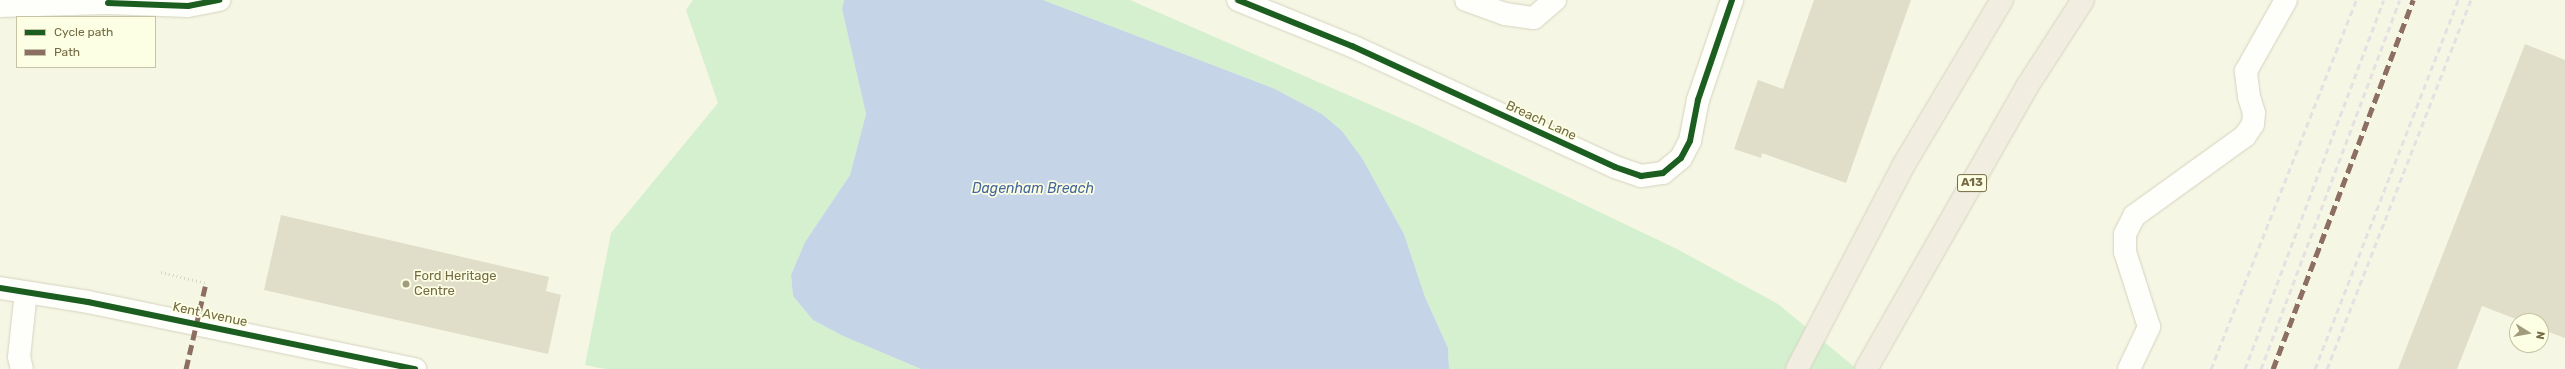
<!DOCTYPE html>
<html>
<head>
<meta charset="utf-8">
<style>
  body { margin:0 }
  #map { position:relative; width:2565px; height:369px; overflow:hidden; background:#f5f6e4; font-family:Rubik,sans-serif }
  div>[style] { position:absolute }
  .green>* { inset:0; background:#d5f0cf }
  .water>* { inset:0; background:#c5d4e7 }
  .building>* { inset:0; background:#e0dec9 }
  .path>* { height:2.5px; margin-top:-1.25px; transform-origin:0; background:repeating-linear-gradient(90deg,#d7d5c7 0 1px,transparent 0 4px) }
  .roads { filter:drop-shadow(0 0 1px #d5d3bf) drop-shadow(0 0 1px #d5d3bf) }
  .minor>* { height:22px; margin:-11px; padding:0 11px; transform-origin:11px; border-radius:11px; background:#fefefb }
  .highway>* { height:22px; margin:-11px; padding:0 11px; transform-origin:11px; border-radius:11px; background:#f1eee1 }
  .rail>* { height:3px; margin-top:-1.5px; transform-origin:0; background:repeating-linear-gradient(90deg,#e5e1e2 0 6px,transparent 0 10px) }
  .quiet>* { height:5px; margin-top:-2.5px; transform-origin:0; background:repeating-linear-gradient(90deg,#8d6e63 0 10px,transparent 0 15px) }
  .cycleway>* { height:6px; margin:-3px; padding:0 3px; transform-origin:3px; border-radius:3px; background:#1b5e20 }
  .dots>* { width:11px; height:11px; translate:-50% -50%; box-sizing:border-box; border:2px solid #fdffe4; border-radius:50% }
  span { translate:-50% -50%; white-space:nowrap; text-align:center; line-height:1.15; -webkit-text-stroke:3.5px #fdffe4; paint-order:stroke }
  .shield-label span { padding:1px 3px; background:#fdffe4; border:1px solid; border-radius:3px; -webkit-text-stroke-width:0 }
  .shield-label { font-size:12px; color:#746b44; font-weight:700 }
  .street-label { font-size:13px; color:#746b44 }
  .poi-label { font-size:13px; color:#746b44 }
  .left { translate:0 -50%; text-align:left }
  .water-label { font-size:14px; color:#44669f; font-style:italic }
  .legend { position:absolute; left:16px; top:16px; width:140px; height:52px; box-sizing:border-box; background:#fdffe4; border:1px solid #c6c4a4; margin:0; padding:5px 7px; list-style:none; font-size:12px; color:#746b44 }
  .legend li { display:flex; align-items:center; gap:8px; height:20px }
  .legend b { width:20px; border:1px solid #c6c4a4 }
  .north { position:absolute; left:2509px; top:313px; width:40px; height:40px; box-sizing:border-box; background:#fdffe4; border:1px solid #c6c4a4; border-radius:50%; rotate:101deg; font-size:11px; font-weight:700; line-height:16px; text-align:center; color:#746b44 }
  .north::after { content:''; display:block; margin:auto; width:14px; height:18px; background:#a19c7c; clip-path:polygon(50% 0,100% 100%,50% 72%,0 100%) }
</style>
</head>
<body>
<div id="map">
  <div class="green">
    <i style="clip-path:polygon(693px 0,844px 0,842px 9px,866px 114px,850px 175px,805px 242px,791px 275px,793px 296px,813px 320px,843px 336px,921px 369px,605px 369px,585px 365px,611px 233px,718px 103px,686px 10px)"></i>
    <i style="clip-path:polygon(1043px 0,1130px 0,1419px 126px,1677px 249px,1778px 304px,1857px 369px,1449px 369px,1448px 348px,1425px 297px,1404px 234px,1362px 158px,1342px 131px,1322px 114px,1275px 89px)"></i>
  </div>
  <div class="water">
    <i style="clip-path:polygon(844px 0,1043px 0,1275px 89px,1322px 114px,1342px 131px,1362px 158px,1404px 234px,1425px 297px,1448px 348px,1449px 369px,921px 369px,843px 336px,813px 320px,793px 296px,791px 275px,805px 242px,850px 175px,866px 114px,842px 9px)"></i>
  </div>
  <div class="building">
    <i style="clip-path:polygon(1814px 0,1911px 0,1846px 183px,1762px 153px,1761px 158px,1734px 149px,1758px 80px,1783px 89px)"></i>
    <i style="clip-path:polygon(2525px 44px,2565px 60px,2565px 338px,2541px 329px,2541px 321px,2521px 321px,2482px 306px,2457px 369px,2398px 369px)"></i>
    <i style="clip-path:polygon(281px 215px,549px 277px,546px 291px,561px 295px,548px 354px,264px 290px)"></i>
  </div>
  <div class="path">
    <i style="left:161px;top:272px;width:46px;rotate:13.7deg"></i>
  </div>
  <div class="roads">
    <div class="minor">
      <i style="left:1238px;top:0;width:123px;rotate:22deg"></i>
      <i style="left:1352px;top:46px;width:289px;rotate:24.7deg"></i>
      <i style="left:1615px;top:167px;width:28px;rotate:19deg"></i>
      <i style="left:1641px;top:176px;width:22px;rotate:-8deg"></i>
      <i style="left:1663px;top:173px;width:23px;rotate:-40deg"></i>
      <i style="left:1681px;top:158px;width:19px;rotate:-62deg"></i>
      <i style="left:1690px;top:141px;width:42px;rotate:-79deg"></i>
      <i style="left:1698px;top:100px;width:106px;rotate:-71.2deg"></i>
      <i style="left:1466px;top:0;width:41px;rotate:19.7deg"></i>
      <i style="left:1505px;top:14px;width:29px;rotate:8deg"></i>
      <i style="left:1534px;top:18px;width:28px;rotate:-41deg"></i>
      <i style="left:0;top:6px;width:108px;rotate:-1.6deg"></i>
      <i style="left:108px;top:3px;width:80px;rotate:2.1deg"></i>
      <i style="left:188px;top:6px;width:32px;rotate:-11deg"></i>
      <i style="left:0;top:288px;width:89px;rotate:9deg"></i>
      <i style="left:88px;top:302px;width:334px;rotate:11.6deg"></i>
      <i style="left:22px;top:369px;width:12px;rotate:-104deg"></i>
      <i style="left:19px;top:357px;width:65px;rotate:-83.9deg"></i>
      <i style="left:2129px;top:369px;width:47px;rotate:-64.5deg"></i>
      <i style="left:2149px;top:327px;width:79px;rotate:-107.7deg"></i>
      <i style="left:2125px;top:252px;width:18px;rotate:-90deg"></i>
      <i style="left:2125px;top:234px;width:20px;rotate:-63deg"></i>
      <i style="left:2134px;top:216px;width:137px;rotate:-35.8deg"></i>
      <i style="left:2245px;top:136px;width:14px;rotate:-56deg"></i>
      <i style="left:2253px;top:124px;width:11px;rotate:-85deg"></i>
      <i style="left:2254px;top:113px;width:17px;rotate:-107deg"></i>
      <i style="left:2249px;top:97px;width:26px;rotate:-97deg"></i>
      <i style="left:2246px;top:71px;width:81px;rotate:-60.6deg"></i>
    </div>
    <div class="highway">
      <i style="left:1797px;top:369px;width:229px;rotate:-62.4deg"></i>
      <i style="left:1903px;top:166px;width:193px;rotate:-59.2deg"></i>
      <i style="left:1866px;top:369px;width:327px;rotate:-60.3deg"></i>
      <i style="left:2028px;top:85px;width:101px;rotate:-57.1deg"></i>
    </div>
  </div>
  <div class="rail">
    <i style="left:2211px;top:369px;width:396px;rotate:-68.5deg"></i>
    <i style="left:2245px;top:369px;width:394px;rotate:-69.4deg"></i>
    <i style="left:2261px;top:369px;width:394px;rotate:-69.4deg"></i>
    <i style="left:2315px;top:369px;width:396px;rotate:-68.8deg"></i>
    <i style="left:2327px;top:369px;width:396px;rotate:-68.7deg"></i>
  </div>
  <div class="quiet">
    <i style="left:186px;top:369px;width:88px;rotate:-76.9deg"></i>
    <i style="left:2273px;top:369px;width:395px;rotate:-69.2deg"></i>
  </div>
  <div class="cycleway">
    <i style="left:1238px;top:0;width:123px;rotate:22deg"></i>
    <i style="left:1352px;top:46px;width:289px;rotate:24.7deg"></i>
    <i style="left:1615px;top:167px;width:28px;rotate:19deg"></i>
    <i style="left:1641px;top:176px;width:22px;rotate:-8deg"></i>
    <i style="left:1663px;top:173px;width:23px;rotate:-40deg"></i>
    <i style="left:1681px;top:158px;width:19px;rotate:-62deg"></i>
    <i style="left:1690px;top:141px;width:42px;rotate:-79deg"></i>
    <i style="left:1698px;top:100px;width:106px;rotate:-71.2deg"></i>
    <i style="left:108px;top:3px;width:80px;rotate:2.1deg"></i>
    <i style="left:188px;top:6px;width:32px;rotate:-11deg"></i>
    <i style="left:0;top:288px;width:89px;rotate:9deg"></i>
    <i style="left:88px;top:302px;width:334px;rotate:11.6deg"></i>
  </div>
  <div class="dots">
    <i style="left:406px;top:284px;background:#a19c7c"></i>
  </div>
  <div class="shield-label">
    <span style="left:1972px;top:183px">A13</span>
  </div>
  <div class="street-label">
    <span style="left:1541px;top:121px;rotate:25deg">Breach Lane</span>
    <span style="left:210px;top:315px;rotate:12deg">Kent Avenue</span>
  </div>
  <div class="poi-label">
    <span class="left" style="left:414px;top:284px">Ford Heritage<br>Centre</span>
  </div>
  <div class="water-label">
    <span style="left:1033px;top:189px">Dagenham Breach</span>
  </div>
  <ul class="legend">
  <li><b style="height:5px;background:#1b5e20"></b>Cycle path</li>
  <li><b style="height:5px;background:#8d6e63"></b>Path</li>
  </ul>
  <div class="north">N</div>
</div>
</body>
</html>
